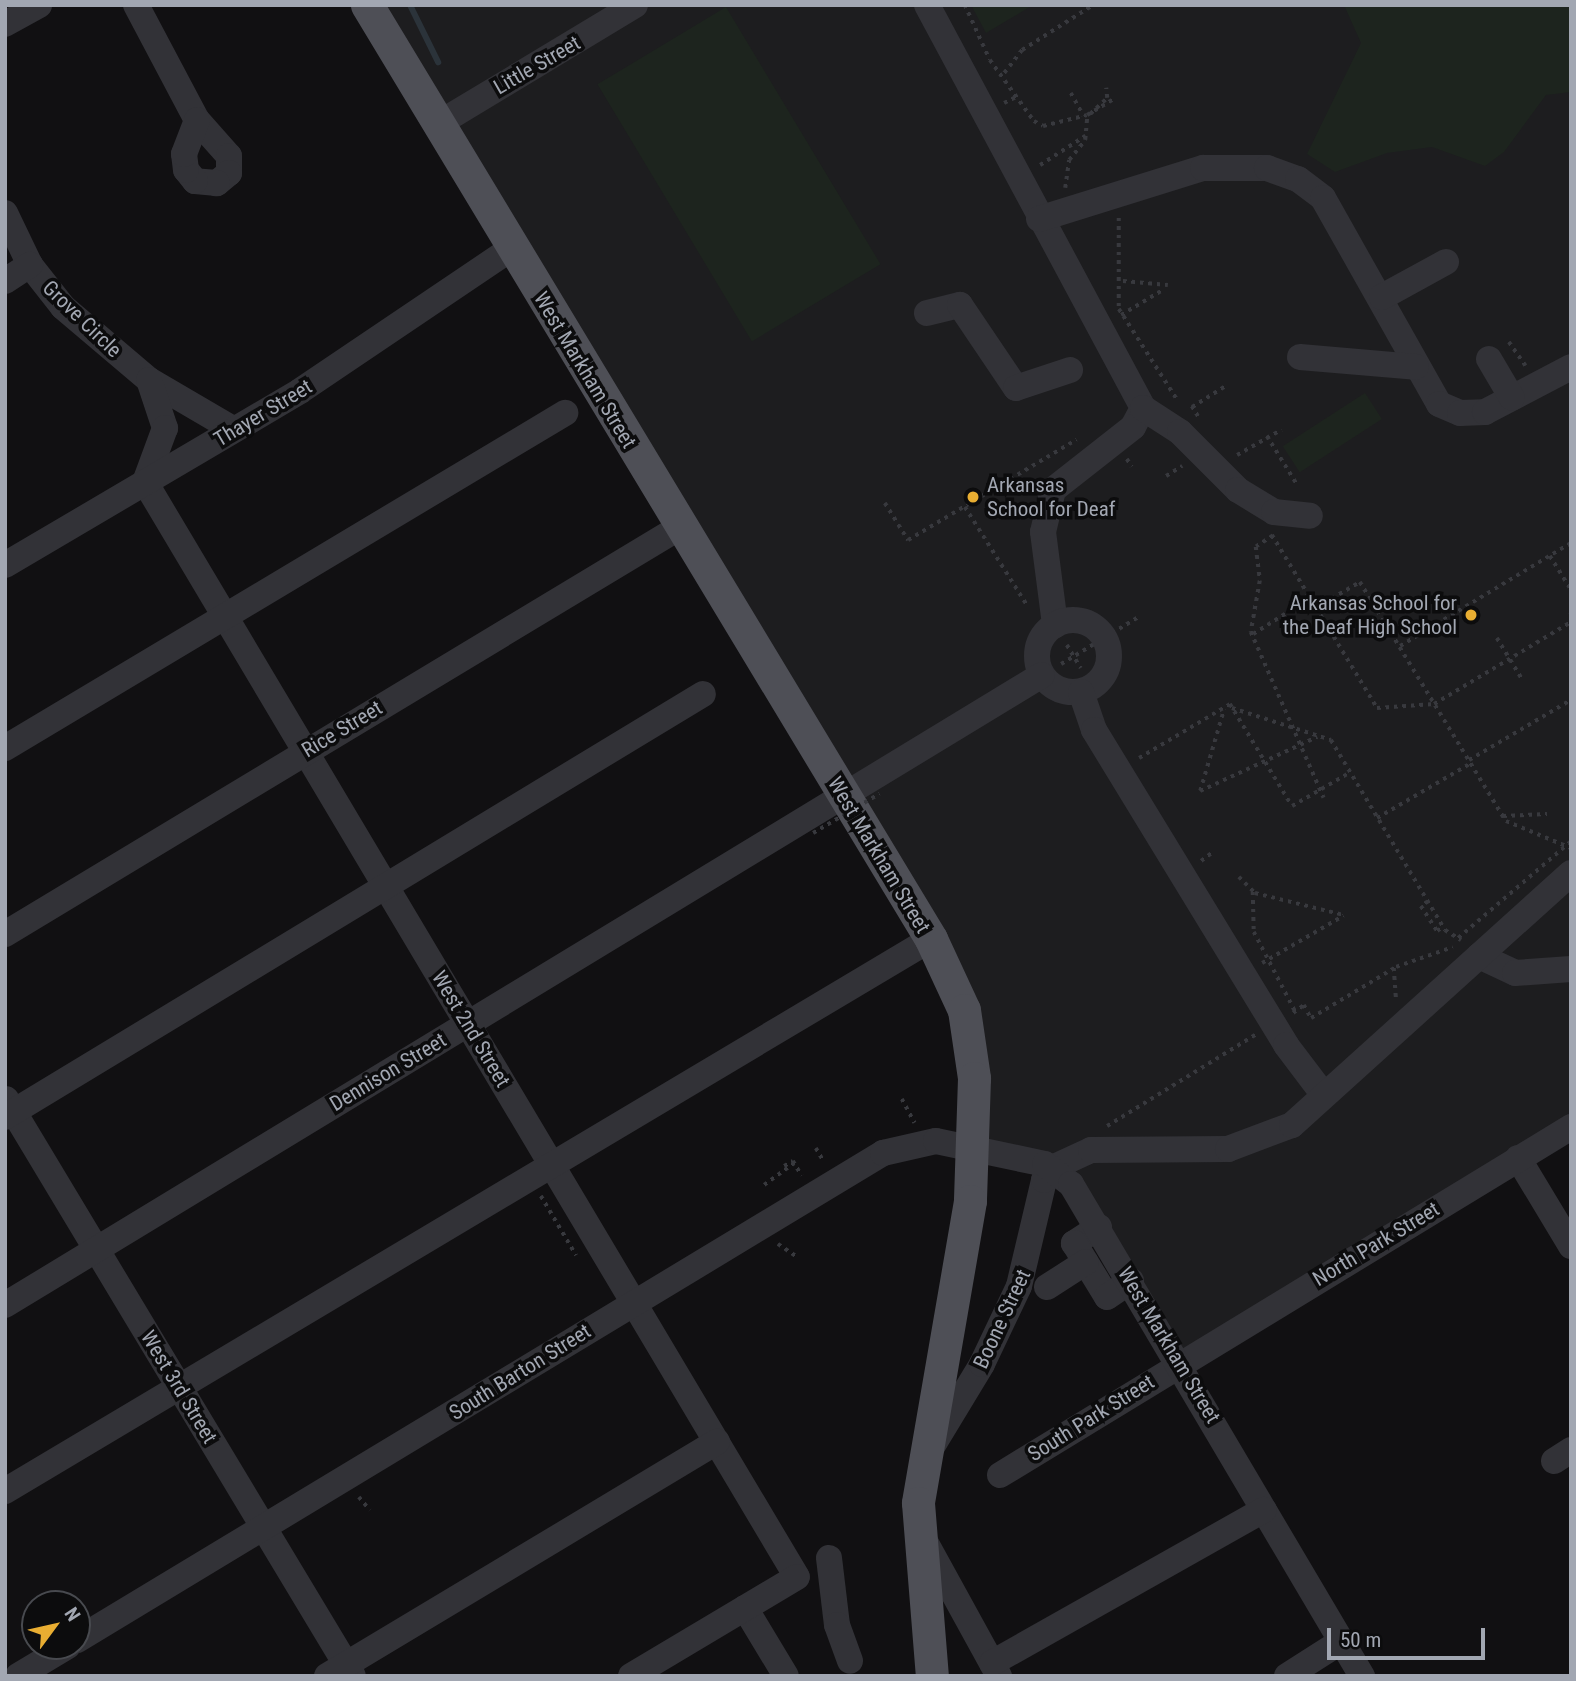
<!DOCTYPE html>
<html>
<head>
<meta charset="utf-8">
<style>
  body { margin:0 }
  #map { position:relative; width:1576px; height:1681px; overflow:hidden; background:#111012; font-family:"Roboto Condensed",sans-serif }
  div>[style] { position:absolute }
  .built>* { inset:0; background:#1d1d1f }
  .green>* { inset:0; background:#1d241e; transform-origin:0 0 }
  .stream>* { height:6px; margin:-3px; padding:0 3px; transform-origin:3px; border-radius:3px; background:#2b333a }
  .path>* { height:3.5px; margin-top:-1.75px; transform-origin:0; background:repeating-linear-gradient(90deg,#38393e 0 3.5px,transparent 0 8.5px) }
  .minor>* { height:26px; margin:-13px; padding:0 13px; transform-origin:13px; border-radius:13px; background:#323237 }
  .minor>.ring { margin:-13px; padding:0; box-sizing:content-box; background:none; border:26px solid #323237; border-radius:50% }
  .major>* { height:33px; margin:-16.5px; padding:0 16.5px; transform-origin:16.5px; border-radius:16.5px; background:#4e4f56 }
  .path-bridge>* { height:3.5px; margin-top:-1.75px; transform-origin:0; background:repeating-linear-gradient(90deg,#38393e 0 3.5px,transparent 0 8.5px) }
  .dots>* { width:19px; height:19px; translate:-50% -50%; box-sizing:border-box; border:4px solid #0c0c0d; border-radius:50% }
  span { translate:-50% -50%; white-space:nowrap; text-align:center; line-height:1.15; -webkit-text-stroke:7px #0c0c0d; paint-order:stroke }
  .street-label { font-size:21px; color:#a2a7b2 }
  .poi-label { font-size:21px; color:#a2a7b2 }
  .left { translate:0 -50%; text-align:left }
  .right { translate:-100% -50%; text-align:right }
  .frame { position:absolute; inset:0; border:7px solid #a2a7b2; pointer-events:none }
  .north { position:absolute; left:21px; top:1590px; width:70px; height:70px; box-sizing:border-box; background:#0c0c0d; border:2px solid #484a4f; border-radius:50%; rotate:57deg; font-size:19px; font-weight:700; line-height:28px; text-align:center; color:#a2a7b2 }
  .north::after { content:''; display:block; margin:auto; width:24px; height:32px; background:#e9ae32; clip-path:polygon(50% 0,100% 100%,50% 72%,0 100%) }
  .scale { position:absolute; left:1327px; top:1628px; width:158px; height:32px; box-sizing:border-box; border:4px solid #a2a7b2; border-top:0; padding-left:9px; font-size:21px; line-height:24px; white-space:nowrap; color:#a2a7b2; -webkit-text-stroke:5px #0c0c0d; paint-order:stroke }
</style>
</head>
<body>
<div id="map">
  <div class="built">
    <i style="clip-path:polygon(367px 5px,1571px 5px,1571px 1127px,1181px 1360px,1052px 1169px,975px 1148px,968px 1032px)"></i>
  </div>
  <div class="green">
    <i style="clip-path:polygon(971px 5px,1033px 5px,986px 33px)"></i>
    <i style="clip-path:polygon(1344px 5px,1571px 5px,1571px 92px,1546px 95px,1504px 152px,1485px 166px,1432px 147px,1387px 153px,1335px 172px,1307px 154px,1361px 43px)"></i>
    <i style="left:726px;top:7px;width:300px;height:150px;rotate:59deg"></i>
    <i style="left:1365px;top:393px;width:31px;height:98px;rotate:57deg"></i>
  </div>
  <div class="stream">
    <i style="left:410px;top:5px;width:64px;rotate:63.8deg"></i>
  </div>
  <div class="path">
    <i style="left:752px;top:5px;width:1px;rotate:90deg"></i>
    <i style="left:965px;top:5px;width:60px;rotate:65.6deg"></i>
    <i style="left:990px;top:60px;width:75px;rotate:54.2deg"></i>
    <i style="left:1034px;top:121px;width:10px;rotate:29deg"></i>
    <i style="left:1043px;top:126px;width:45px;rotate:-14deg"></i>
    <i style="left:1087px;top:115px;width:31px;rotate:-31deg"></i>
    <i style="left:1004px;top:73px;width:29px;rotate:-52deg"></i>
    <i style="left:1022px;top:50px;width:84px;rotate:-32.4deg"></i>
    <i style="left:1071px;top:93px;width:26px;rotate:61deg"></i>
    <i style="left:1004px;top:103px;width:16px;rotate:-27deg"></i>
    <i style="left:1090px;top:114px;width:23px;rotate:-43deg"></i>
    <i style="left:1107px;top:98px;width:10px;rotate:-96deg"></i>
    <i style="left:1040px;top:165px;width:54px;rotate:-32.8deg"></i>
    <i style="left:1065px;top:188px;width:28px;rotate:-82deg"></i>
    <i style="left:1069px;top:160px;width:26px;rotate:-51deg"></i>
    <i style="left:1085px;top:140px;width:25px;rotate:-85deg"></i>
    <i style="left:1119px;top:218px;width:91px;rotate:90deg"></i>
    <i style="left:1119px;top:309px;width:109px;rotate:57.3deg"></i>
    <i style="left:1123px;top:281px;width:45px;rotate:5.1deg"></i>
    <i style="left:1121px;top:315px;width:47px;rotate:-31deg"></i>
    <i style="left:1509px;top:342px;width:29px;rotate:55deg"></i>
    <i style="left:1192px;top:406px;width:12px;rotate:59deg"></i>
    <i style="left:1192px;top:407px;width:39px;rotate:-32deg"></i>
    <i style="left:1267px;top:436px;width:59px;rotate:58.2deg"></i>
    <i style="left:1237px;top:455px;width:51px;rotate:-29.6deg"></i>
    <i style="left:1127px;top:459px;width:9px;rotate:58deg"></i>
    <i style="left:1166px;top:476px;width:19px;rotate:-32deg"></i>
    <i style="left:885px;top:503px;width:44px;rotate:58.1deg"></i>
    <i style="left:908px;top:540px;width:196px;rotate:-30.8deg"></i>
    <i style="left:965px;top:507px;width:116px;rotate:57.7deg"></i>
    <i style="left:1272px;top:535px;width:202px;rotate:58.7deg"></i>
    <i style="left:1377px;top:708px;width:57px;rotate:-4deg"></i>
    <i style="left:1434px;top:704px;width:160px;rotate:-30.9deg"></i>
    <i style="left:1273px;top:536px;width:20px;rotate:147deg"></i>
    <i style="left:1256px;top:547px;width:34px;rotate:83deg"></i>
    <i style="left:1260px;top:581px;width:52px;rotate:100deg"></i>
    <i style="left:1251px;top:632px;width:181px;rotate:66.3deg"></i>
    <i style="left:1550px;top:556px;width:40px;rotate:58deg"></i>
    <i style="left:1317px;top:607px;width:50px;rotate:-30.2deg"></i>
    <i style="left:1360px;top:582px;width:280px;rotate:58.6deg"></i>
    <i style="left:1506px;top:821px;width:70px;rotate:22.6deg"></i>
    <i style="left:1571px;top:613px;width:1px;rotate:90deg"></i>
    <i style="left:1253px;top:634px;width:67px;rotate:-32.3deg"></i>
    <i style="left:1497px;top:638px;width:48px;rotate:58.6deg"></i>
    <i style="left:1067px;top:645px;width:27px;rotate:59deg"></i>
    <i style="left:1400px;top:646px;width:200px;rotate:-31.1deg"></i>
    <i style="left:1061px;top:664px;width:92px;rotate:-31.3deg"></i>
    <i style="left:1232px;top:708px;width:104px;rotate:17.9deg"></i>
    <i style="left:1331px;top:740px;width:222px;rotate:59deg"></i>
    <i style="left:1445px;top:930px;width:19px;rotate:32deg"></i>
    <i style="left:1139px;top:758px;width:106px;rotate:-30.7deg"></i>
    <i style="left:1230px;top:704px;width:119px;rotate:58.7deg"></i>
    <i style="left:1292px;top:806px;width:66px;rotate:-30.1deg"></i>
    <i style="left:1469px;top:760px;width:118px;rotate:-30.5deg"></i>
    <i style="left:1200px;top:791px;width:129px;rotate:-24.8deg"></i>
    <i style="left:1200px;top:791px;width:85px;rotate:-73.7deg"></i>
    <i style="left:1503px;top:816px;width:44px;rotate:-2.6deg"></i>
    <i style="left:1377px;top:818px;width:109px;rotate:-30.3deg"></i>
    <i style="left:1201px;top:861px;width:15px;rotate:-37deg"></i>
    <i style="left:1239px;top:877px;width:23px;rotate:45deg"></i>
    <i style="left:1255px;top:893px;width:92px;rotate:13.9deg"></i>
    <i style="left:1253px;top:892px;width:40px;rotate:88.6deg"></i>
    <i style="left:1254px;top:932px;width:89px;rotate:62.6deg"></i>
    <i style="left:1428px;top:902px;width:8px;rotate:150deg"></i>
    <i style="left:1421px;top:906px;width:30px;rotate:57deg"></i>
    <i style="left:1437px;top:931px;width:7px;rotate:-34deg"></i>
    <i style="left:1458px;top:938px;width:149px;rotate:-40.6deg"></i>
    <i style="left:1262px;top:963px;width:94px;rotate:-30.1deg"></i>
    <i style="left:1394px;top:968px;width:30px;rotate:86deg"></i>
    <i style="left:1293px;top:1013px;width:14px;rotate:-36deg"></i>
    <i style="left:1304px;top:1005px;width:15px;rotate:62deg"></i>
    <i style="left:1311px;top:1018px;width:99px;rotate:-31deg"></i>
    <i style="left:1396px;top:967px;width:60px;rotate:-19.3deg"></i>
    <i style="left:902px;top:1099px;width:27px;rotate:62deg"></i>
    <i style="left:1107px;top:1126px;width:174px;rotate:-31.6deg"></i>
    <i style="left:816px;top:1148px;width:16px;rotate:60deg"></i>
    <i style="left:784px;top:1166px;width:10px;rotate:-29deg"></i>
    <i style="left:793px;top:1161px;width:17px;rotate:59deg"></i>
    <i style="left:764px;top:1185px;width:37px;rotate:-36deg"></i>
    <i style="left:541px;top:1196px;width:69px;rotate:59.3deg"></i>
    <i style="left:778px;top:1244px;width:22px;rotate:34deg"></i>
    <i style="left:359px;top:1497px;width:17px;rotate:50deg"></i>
  </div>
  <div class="minor">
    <i style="left:136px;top:5px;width:130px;rotate:62.1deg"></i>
    <i style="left:927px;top:5px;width:457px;rotate:61.8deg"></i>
    <i style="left:1143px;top:408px;width:21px;rotate:118deg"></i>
    <i style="left:1133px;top:427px;width:102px;rotate:141.8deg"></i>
    <i style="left:1053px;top:490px;width:43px;rotate:103.4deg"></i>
    <i style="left:1043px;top:532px;width:94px;rotate:82.6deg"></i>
    <i style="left:5px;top:24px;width:39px;rotate:-29deg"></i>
    <i style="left:197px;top:120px;width:48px;rotate:48.4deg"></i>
    <i style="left:229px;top:156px;width:17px;rotate:90deg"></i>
    <i style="left:229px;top:173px;width:16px;rotate:140deg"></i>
    <i style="left:217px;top:183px;width:22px;rotate:-175deg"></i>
    <i style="left:195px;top:181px;width:14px;rotate:-129deg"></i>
    <i style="left:186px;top:170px;width:16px;rotate:-97deg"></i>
    <i style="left:184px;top:154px;width:36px;rotate:-69deg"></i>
    <i style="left:438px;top:124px;width:230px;rotate:-31.1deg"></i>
    <i style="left:5px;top:213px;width:58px;rotate:64.3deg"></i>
    <i style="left:30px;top:265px;width:53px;rotate:51.8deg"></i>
    <i style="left:63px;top:307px;width:113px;rotate:40.3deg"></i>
    <i style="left:149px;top:380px;width:97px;rotate:30.3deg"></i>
    <i style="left:1039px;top:219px;width:172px;rotate:-17.3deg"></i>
    <i style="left:1203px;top:168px;width:64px"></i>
    <i style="left:1267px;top:168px;width:33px;rotate:20deg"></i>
    <i style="left:1298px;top:179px;width:31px;rotate:37deg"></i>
    <i style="left:1323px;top:198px;width:236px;rotate:60.6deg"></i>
    <i style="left:1439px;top:404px;width:23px;rotate:23deg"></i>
    <i style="left:1460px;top:413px;width:25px;rotate:-2deg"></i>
    <i style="left:1485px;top:412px;width:97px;rotate:-27.6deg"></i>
    <i style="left:5px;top:281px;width:30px;rotate:-33deg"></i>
    <i style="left:1382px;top:297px;width:73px;rotate:-28.7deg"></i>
    <i style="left:927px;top:313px;width:34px;rotate:-14deg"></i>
    <i style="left:960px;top:305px;width:100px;rotate:56deg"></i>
    <i style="left:1016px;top:388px;width:57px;rotate:-18.4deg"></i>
    <i style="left:1300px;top:357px;width:116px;rotate:4.9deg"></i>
    <i style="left:1489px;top:359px;width:45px;rotate:59.5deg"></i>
    <i style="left:149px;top:380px;width:51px;rotate:71.6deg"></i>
    <i style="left:165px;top:428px;width:58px;rotate:110.3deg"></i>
    <i style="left:145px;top:482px;width:1274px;rotate:59.23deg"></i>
    <i style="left:1143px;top:408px;width:44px;rotate:33deg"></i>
    <i style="left:1180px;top:432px;width:82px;rotate:45deg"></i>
    <i style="left:1238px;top:490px;width:42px;rotate:31.4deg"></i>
    <i style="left:1274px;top:512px;width:36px;rotate:6deg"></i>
    <i style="left:5px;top:565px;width:342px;rotate:-30.5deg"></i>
    <i style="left:300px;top:391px;width:256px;rotate:-34deg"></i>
    <i class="ring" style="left:1037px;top:620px;width:46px;height:46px"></i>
    <i style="left:1081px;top:692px;width:40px;rotate:71.1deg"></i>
    <i style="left:1094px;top:730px;width:369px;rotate:58.6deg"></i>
    <i style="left:1286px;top:1045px;width:61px;rotate:52.9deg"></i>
    <i style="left:5px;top:748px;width:653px;rotate:-30.89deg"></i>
    <i style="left:5px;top:934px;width:788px;rotate:-31.09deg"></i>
    <i style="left:1479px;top:956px;width:40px;rotate:25deg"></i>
    <i style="left:1515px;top:973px;width:56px;rotate:-4.1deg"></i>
    <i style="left:6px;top:1099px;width:673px;rotate:58.98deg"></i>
    <i style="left:5px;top:1117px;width:816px;rotate:-31.22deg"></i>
    <i style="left:1518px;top:1158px;width:103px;rotate:58.9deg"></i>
    <i style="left:1099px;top:1227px;width:30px;rotate:147deg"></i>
    <i style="left:1074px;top:1243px;width:63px;rotate:58.6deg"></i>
    <i style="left:1107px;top:1297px;width:29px;rotate:-34deg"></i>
    <i style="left:1047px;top:1287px;width:46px;rotate:-32.7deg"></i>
    <i style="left:5px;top:1305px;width:1213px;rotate:-31.28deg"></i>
    <i style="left:930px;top:1450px;width:100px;rotate:-58.8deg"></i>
    <i style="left:982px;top:1364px;width:86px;rotate:-64.6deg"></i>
    <i style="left:1019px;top:1286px;width:109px;rotate:-76.7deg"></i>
    <i style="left:1044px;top:1180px;width:14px;rotate:-56deg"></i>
    <i style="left:1052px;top:1168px;width:43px;rotate:-24.8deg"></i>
    <i style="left:1091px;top:1150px;width:137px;rotate:-0.4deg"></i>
    <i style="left:1228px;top:1149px;width:68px;rotate:-20.6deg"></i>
    <i style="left:1292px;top:1125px;width:376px;rotate:-42.1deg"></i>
    <i style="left:1554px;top:1461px;width:20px;rotate:-33deg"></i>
    <i style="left:1000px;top:1475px;width:669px;rotate:-31.36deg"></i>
    <i style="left:5px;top:1491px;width:1078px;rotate:-30.8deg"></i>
    <i style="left:922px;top:1536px;width:160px;rotate:61.2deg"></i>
    <i style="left:829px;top:1558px;width:67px;rotate:83.2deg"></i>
    <i style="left:837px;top:1625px;width:38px;rotate:70deg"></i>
    <i style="left:745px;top:1608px;width:79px;rotate:58.9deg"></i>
    <i style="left:77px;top:1640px;width:942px;rotate:-31.14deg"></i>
    <i style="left:883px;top:1153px;width:54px;rotate:-12.8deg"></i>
    <i style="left:936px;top:1141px;width:111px;rotate:11.9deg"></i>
    <i style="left:1045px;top:1164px;width:33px;rotate:38deg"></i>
    <i style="left:1071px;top:1184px;width:572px;rotate:59.4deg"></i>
    <i style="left:992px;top:1663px;width:312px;rotate:-29.4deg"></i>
    <i style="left:18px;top:1676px;width:58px;rotate:-31deg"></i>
    <i style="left:327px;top:1676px;width:455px;rotate:-31deg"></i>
    <i style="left:631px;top:1676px;width:193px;rotate:-30.8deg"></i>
    <i style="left:1287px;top:1676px;width:65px;rotate:-32.5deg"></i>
  </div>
  <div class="major">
    <i style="left:367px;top:5px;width:1091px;rotate:58.87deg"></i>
    <i style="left:931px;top:939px;width:78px;rotate:65.1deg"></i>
    <i style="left:964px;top:1010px;width:69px;rotate:81.6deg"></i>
    <i style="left:974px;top:1078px;width:123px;rotate:91.9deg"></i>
    <i style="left:970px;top:1201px;width:306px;rotate:99.8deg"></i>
    <i style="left:918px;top:1503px;width:174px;rotate:85.4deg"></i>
  </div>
  <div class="path-bridge">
    <i style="left:813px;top:833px;width:77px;rotate:-30.6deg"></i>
  </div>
  <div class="dots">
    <i style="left:973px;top:497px;background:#e9ae32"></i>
    <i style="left:1471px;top:615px;background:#e9ae32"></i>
  </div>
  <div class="street-label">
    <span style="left:537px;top:65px;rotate:-30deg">Little Street</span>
    <span style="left:82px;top:319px;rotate:44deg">Grove Circle</span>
    <span style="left:585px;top:370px;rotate:59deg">West Markham Street</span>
    <span style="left:263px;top:413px;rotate:-31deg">Thayer Street</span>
    <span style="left:342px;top:729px;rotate:-31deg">Rice Street</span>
    <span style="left:879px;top:855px;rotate:59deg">West Markham Street</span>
    <span style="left:471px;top:1029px;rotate:59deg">West 2nd Street</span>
    <span style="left:388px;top:1072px;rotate:-31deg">Dennison Street</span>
    <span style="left:1376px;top:1244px;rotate:-31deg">North Park Street</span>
    <span style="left:1002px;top:1319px;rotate:-65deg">Boone Street</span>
    <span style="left:1169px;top:1345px;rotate:59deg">West Markham Street</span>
    <span style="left:520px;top:1372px;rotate:-32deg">South Barton Street</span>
    <span style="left:179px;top:1387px;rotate:59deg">West 3rd Street</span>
    <span style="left:1091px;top:1418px;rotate:-32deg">South Park Street</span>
  </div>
  <div class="poi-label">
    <span class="left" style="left:987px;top:497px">Arkansas<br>School for Deaf</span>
    <span class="right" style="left:1457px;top:615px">Arkansas School for<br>the Deaf High School</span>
  </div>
  <div class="frame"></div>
  <div class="north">N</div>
  <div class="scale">50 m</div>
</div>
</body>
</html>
